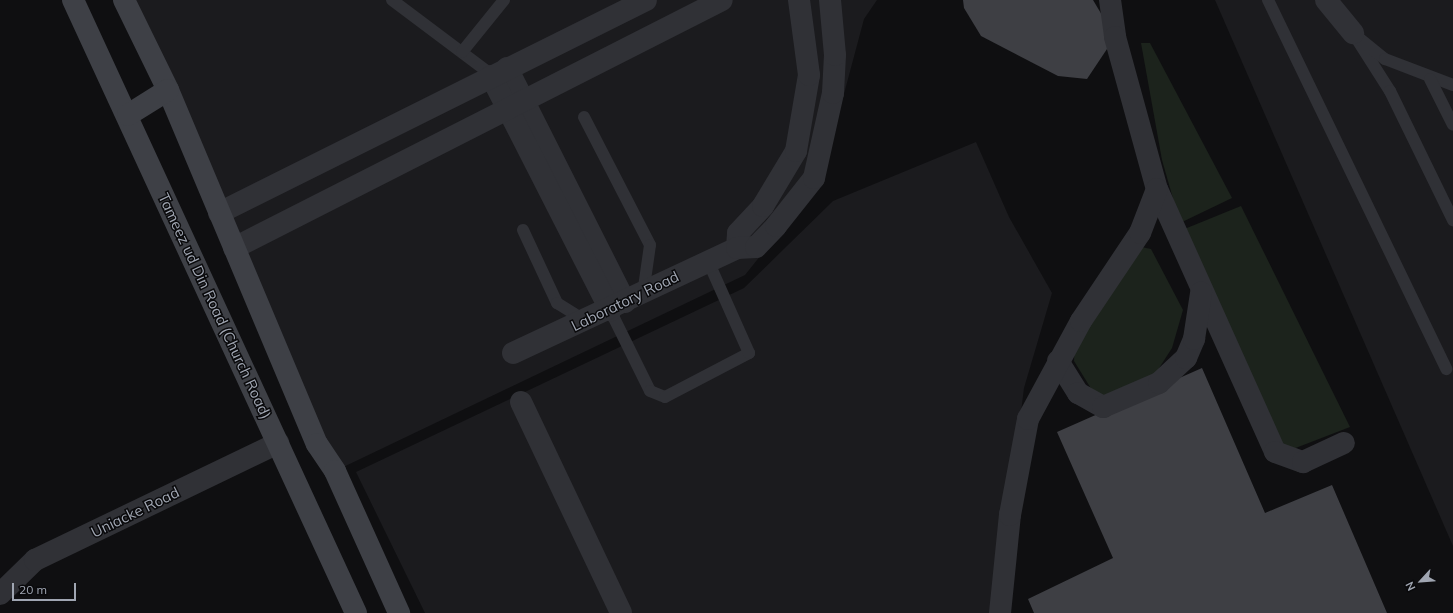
<!DOCTYPE html>
<html>
<head>
<meta charset="utf-8">
<style>
  body { margin:0 }
  #map { position:relative; width:1453px; height:613px; overflow:hidden; background:#0f0f11; font-family:Mulish,sans-serif }
  div>[style] { position:absolute }
  .built>* { inset:0; background:#1b1b1e }
  .green>* { inset:0; background:#1c231c }
  .building>* { inset:0; background:#3e3f44 }
  .service>* { height:12px; margin:-6px; padding:0 6px; transform-origin:6px; border-radius:6px; background:#303136 }
  .minor>* { height:22px; margin:-11px; padding:0 11px; transform-origin:11px; border-radius:11px; background:#303136 }
  .secondary>* { height:22px; margin:-11px; padding:0 11px; transform-origin:11px; border-radius:11px; background:#3e4046 }
  span { translate:-50% -50%; white-space:nowrap; text-align:center; line-height:1.15; -webkit-text-stroke:3px #0a0a0c; paint-order:stroke }
  .street-label { font-size:15px; color:#a0a6b2 }
  .north { position:absolute; left:1401px; top:561px; width:40px; height:40px; -webkit-text-stroke:3px #0a0a0c; paint-order:stroke; rotate:244deg; font-size:11px; font-weight:700; line-height:16px; text-align:center; color:#a0a6b2 }
  .north::after { content:''; display:block; margin:auto; width:14px; height:18px; background:#a0a6b2; clip-path:polygon(50% 0,100% 100%,50% 72%,0 100%) }
  .scale { position:absolute; left:12px; top:583px; width:64px; height:18px; box-sizing:border-box; border:2px solid #a0a6b2; border-top:0; padding-left:5px; font-size:12px; line-height:14px; white-space:nowrap; color:#a0a6b2; -webkit-text-stroke:3px #0a0a0c; paint-order:stroke }
</style>
</head>
<body>
<div id="map">
  <div class="built">
    <i style="clip-path:polygon(121px 0,877px 0,864px 19px,821px 180px,745px 275px,335px 471px)"></i>
    <i style="clip-path:polygon(1215px 0,1453px 0,1453px 546px)"></i>
    <i style="clip-path:polygon(976px 142px,1009px 217px,1052px 293px,1024px 388px,996px 613px,425px 613px,356px 472px,744px 288px,833px 201px)"></i>
  </div>
  <div class="green">
    <i style="clip-path:polygon(1141px 43px,1150px 43px,1232px 198px,1180px 223px,1162px 160px)"></i>
    <i style="clip-path:polygon(1241px 206px,1350px 427px,1293px 449px,1281px 445px,1182px 230px)"></i>
    <i style="clip-path:polygon(1132px 245px,1151px 249px,1183px 310px,1172px 348px,1154px 376px,1108px 400px,1095px 395px,1074px 361px,1075px 336px)"></i>
  </div>
  <div class="building">
    <i style="clip-path:polygon(963px 0,1093px 0,1115px 37px,1087px 79px,1058px 76px,981px 36px,964px 8px)"></i>
    <i style="clip-path:polygon(1202px 368px,1265px 513px,1332px 485px,1387px 613px,1034px 613px,1028px 599px,1113px 558px,1057px 432px)"></i>
  </div>
  <div class="service">
    <i style="left:392px;top:0;width:125px;rotate:36.9deg"></i>
    <i style="left:1268px;top:0;width:410px;rotate:64.2deg"></i>
    <i style="left:1353px;top:33px;width:69px;rotate:57.5deg"></i>
    <i style="left:1390px;top:91px;width:144px;rotate:64deg"></i>
    <i style="left:1360px;top:39px;width:32px;rotate:39deg"></i>
    <i style="left:1385px;top:59px;width:73px;rotate:20.9deg"></i>
    <i style="left:462px;top:52px;width:67px;rotate:-51.1deg"></i>
    <i style="left:1430px;top:79px;width:51px;rotate:63.4deg"></i>
    <i style="left:584px;top:117px;width:144px;rotate:62.7deg"></i>
    <i style="left:650px;top:245px;width:49px;rotate:98.1deg"></i>
    <i style="left:523px;top:230px;width:81px;rotate:65deg"></i>
    <i style="left:557px;top:303px;width:34px;rotate:32deg"></i>
    <i style="left:610px;top:310px;width:90px;rotate:63.7deg"></i>
    <i style="left:650px;top:391px;width:16px;rotate:22deg"></i>
    <i style="left:665px;top:397px;width:95px;rotate:-27.6deg"></i>
    <i style="left:749px;top:353px;width:101px;rotate:-114deg"></i>
  </div>
  <div class="minor">
    <i style="left:1110px;top:0;width:37px;rotate:82deg"></i>
    <i style="left:1115px;top:37px;width:158px;rotate:74.6deg"></i>
    <i style="left:1157px;top:189px;width:288px;rotate:65.8deg"></i>
    <i style="left:1275px;top:452px;width:30px;rotate:20deg"></i>
    <i style="left:1303px;top:462px;width:45px;rotate:-24.9deg"></i>
    <i style="left:1326px;top:0;width:43px;rotate:50.7deg"></i>
    <i style="left:507px;top:68px;width:262px;rotate:63.2deg"></i>
    <i style="left:491px;top:76px;width:263px;rotate:63deg"></i>
    <i style="left:219px;top:213px;width:477px;rotate:-26.5deg"></i>
    <i style="left:234px;top:248px;width:547px;rotate:-26.94deg"></i>
    <i style="left:737px;top:248px;width:15px;rotate:-86deg"></i>
    <i style="left:738px;top:233px;width:37px;rotate:-47deg"></i>
    <i style="left:763px;top:206px;width:64px;rotate:-59deg"></i>
    <i style="left:796px;top:151px;width:77px;rotate:-80.3deg"></i>
    <i style="left:809px;top:75px;width:76px;rotate:-97.6deg"></i>
    <i style="left:513px;top:353px;width:247px;rotate:-25.1deg"></i>
    <i style="left:737px;top:248px;width:19px;rotate:-3deg"></i>
    <i style="left:756px;top:247px;width:29px;rotate:-46deg"></i>
    <i style="left:776px;top:226px;width:61px;rotate:-51.6deg"></i>
    <i style="left:814px;top:178px;width:87px;rotate:-77.4deg"></i>
    <i style="left:833px;top:93px;width:38px;rotate:-87deg"></i>
    <i style="left:835px;top:55px;width:55px;rotate:-95.2deg"></i>
    <i style="left:1058px;top:361px;width:38px;rotate:58deg"></i>
    <i style="left:1078px;top:393px;width:29px;rotate:29deg"></i>
    <i style="left:1103px;top:407px;width:61px;rotate:-23.2deg"></i>
    <i style="left:1159px;top:383px;width:37px;rotate:-43deg"></i>
    <i style="left:1186px;top:358px;width:21px;rotate:-67deg"></i>
    <i style="left:1194px;top:339px;width:47px;rotate:-81.3deg"></i>
    <i style="left:521px;top:402px;width:233px;rotate:64.6deg"></i>
    <i style="left:0;top:594px;width:49px;rotate:-44.2deg"></i>
    <i style="left:35px;top:560px;width:270px;rotate:-25.7deg"></i>
    <i style="left:1000px;top:613px;width:99px;rotate:-84.2deg"></i>
    <i style="left:1010px;top:515px;width:98px;rotate:-79.4deg"></i>
    <i style="left:1028px;top:419px;width:111px;rotate:-61.6deg"></i>
    <i style="left:1081px;top:321px;width:106px;rotate:-56.2deg"></i>
    <i style="left:1140px;top:233px;width:47px;rotate:-68.9deg"></i>
  </div>
  <div class="secondary">
    <i style="left:73px;top:0;width:675px;rotate:65.22deg"></i>
    <i style="left:124px;top:0;width:100px;rotate:63.9deg"></i>
    <i style="left:168px;top:90px;width:384px;rotate:67.2deg"></i>
    <i style="left:317px;top:444px;width:32px;rotate:56deg"></i>
    <i style="left:335px;top:471px;width:156px;rotate:65.7deg"></i>
    <i style="left:128px;top:115px;width:47px;rotate:-32deg"></i>
  </div>
  <div class="street-label">
    <span style="left:625px;top:301px;rotate:-26deg">Laboratory Road</span>
    <span style="left:215px;top:306px;rotate:65deg">Tameez ud Din Road (Church Road)</span>
    <span style="left:135px;top:512px;rotate:-26deg">Uniacke Road</span>
  </div>
  <div class="north">N</div>
  <div class="scale">20 m</div>
</div>
</body>
</html>
